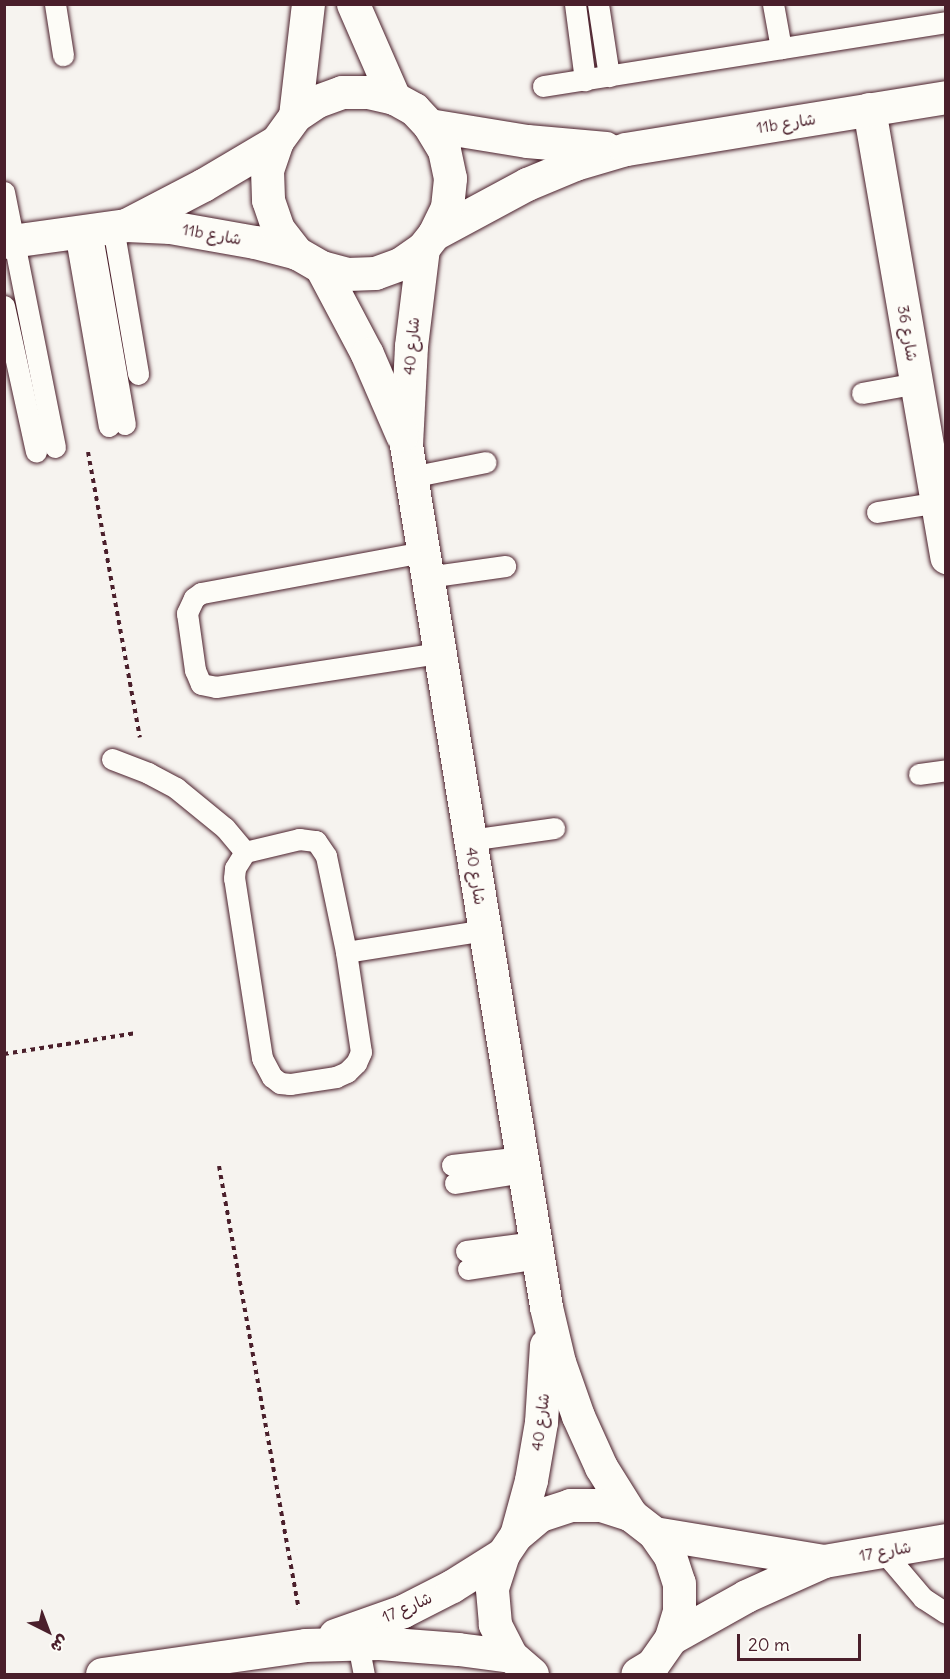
<!DOCTYPE html>
<html>
<head>
<meta charset="utf-8">
<style>
  body { margin:0 }
  #map { position:relative; width:950px; height:1679px; overflow:hidden; background:#f6f3ef; font-family:Delius,"Playpen Sans Arabic",sans-serif }
  div>[style] { position:absolute }
  .path>* { height:4px; margin-top:-2px; transform-origin:0; background:repeating-linear-gradient(90deg,#4a1f2b 0 4.5px,transparent 0 9px) }
  .roads { filter:drop-shadow(0 0 2px #4a1f2b) drop-shadow(0 0 2px #4a1f2b) }
  .service>* { height:21px; margin:-10.5px; padding:0 10.5px; transform-origin:10.5px; border-radius:10.5px; background:#fdfcf7 }
  .minor>* { height:33px; margin:-16.5px; padding:0 16.5px; transform-origin:16.5px; border-radius:16.5px; background:#fdfcf7 }
  span { translate:-50% -50%; white-space:nowrap; text-align:center; line-height:1.15; -webkit-text-stroke:4.5px #fdfcf7; paint-order:stroke }
  .street-label { font-size:16px; color:#4a1f2b }
  .frame { position:absolute; inset:0; border:6px solid #4a1f2b; pointer-events:none }
  .north { position:absolute; left:18px; top:1601px; width:60px; height:60px; -webkit-text-stroke:4px #fdfcf7; paint-order:stroke; rotate:138deg; font-size:16px; font-weight:700; line-height:24px; text-align:center; color:#4a1f2b }
  .north::after { content:''; display:block; margin:auto; width:21px; height:27px; background:#4a1f2b; clip-path:polygon(50% 0,100% 100%,50% 72%,0 100%) }
  .scale { position:absolute; left:737px; top:1634px; width:124px; height:27px; box-sizing:border-box; border:3px solid #4a1f2b; border-top:0; padding-left:8px; font-size:18px; line-height:21px; white-space:nowrap; color:#4a1f2b; -webkit-text-stroke:4px #fdfcf7; paint-order:stroke }
</style>
</head>
<body>
<div id="map">
  <div class="path">
    <i style="left:88px;top:452px;width:290px;rotate:79.7deg"></i>
    <i style="left:4px;top:1054px;width:134px;rotate:-9deg"></i>
    <i style="left:219px;top:1166px;width:450px;rotate:79.8deg"></i>
  </div>
  <div class="roads">
    <div class="service">
      <i style="left:55px;top:4px;width:52px;rotate:81.1deg"></i>
      <i style="left:575px;top:4px;width:77px;rotate:82.5deg"></i>
      <i style="left:598px;top:4px;width:73px;rotate:81.3deg"></i>
      <i style="left:773px;top:4px;width:45px;rotate:79.7deg"></i>
      <i style="left:543px;top:86px;width:408px;rotate:-9deg"></i>
      <i style="left:4px;top:192px;width:260px;rotate:78.7deg"></i>
      <i style="left:113px;top:227px;width:149px;rotate:80.3deg"></i>
      <i style="left:91px;top:230px;width:197px;rotate:80.1deg"></i>
      <i style="left:75px;top:232px;width:197px;rotate:80.1deg"></i>
      <i style="left:4px;top:306px;width:149px;rotate:77.6deg"></i>
      <i style="left:862px;top:393px;width:56px;rotate:-10.3deg"></i>
      <i style="left:411px;top:477px;width:76px;rotate:-11.3deg"></i>
      <i style="left:877px;top:512px;width:70px;rotate:-9.1deg"></i>
      <i style="left:423px;top:552px;width:226px;rotate:169.5deg"></i>
      <i style="left:201px;top:593px;width:9px;rotate:144deg"></i>
      <i style="left:194px;top:598px;width:17px;rotate:115deg"></i>
      <i style="left:187px;top:613px;width:58px;rotate:82deg"></i>
      <i style="left:195px;top:670px;width:15px;rotate:67deg"></i>
      <i style="left:201px;top:684px;width:15px;rotate:11deg"></i>
      <i style="left:216px;top:687px;width:226px;rotate:-8.7deg"></i>
      <i style="left:427px;top:577px;width:79px;rotate:-8deg"></i>
      <i style="left:112px;top:759px;width:39px;rotate:21deg"></i>
      <i style="left:148px;top:773px;width:32px;rotate:28deg"></i>
      <i style="left:176px;top:788px;width:63px;rotate:39.2deg"></i>
      <i style="left:225px;top:828px;width:31px;rotate:50deg"></i>
      <i style="left:919px;top:774px;width:27px;rotate:-8deg"></i>
      <i style="left:299px;top:839px;width:17px;rotate:7deg"></i>
      <i style="left:316px;top:841px;width:18px;rotate:56deg"></i>
      <i style="left:326px;top:856px;width:98px;rotate:78.2deg"></i>
      <i style="left:346px;top:952px;width:101px;rotate:81.5deg"></i>
      <i style="left:361px;top:1052px;width:12px;rotate:114deg"></i>
      <i style="left:356px;top:1063px;width:13px;rotate:135deg"></i>
      <i style="left:347px;top:1072px;width:12px;rotate:156deg"></i>
      <i style="left:336px;top:1077px;width:47px;rotate:171.3deg"></i>
      <i style="left:290px;top:1084px;width:10px;rotate:-174deg"></i>
      <i style="left:280px;top:1083px;width:10px;rotate:-143deg"></i>
      <i style="left:272px;top:1077px;width:21px;rotate:-118deg"></i>
      <i style="left:262px;top:1058px;width:182px;rotate:-98.8deg"></i>
      <i style="left:234px;top:878px;width:10px;rotate:-84deg"></i>
      <i style="left:235px;top:868px;width:19px;rotate:-58deg"></i>
      <i style="left:245px;top:852px;width:56px;rotate:-13.5deg"></i>
      <i style="left:470px;top:840px;width:85px;rotate:-8.1deg"></i>
      <i style="left:346px;top:952px;width:141px;rotate:-9deg"></i>
      <i style="left:452px;top:1165px;width:69px;rotate:-6.6deg"></i>
      <i style="left:455px;top:1183px;width:70px;rotate:-9.1deg"></i>
      <i style="left:466px;top:1251px;width:70px;rotate:-7.4deg"></i>
      <i style="left:468px;top:1269px;width:71px;rotate:-8.9deg"></i>
      <i style="left:883px;top:1551px;width:62px;rotate:49.6deg"></i>
      <i style="left:923px;top:1598px;width:27px;rotate:33deg"></i>
      <i style="left:358px;top:1644px;width:31px;rotate:79deg"></i>
    </div>
    <div class="minor">
      <i style="left:353px;top:4px;width:103px;rotate:66.4deg"></i>
      <i style="left:869px;top:109px;width:455px;rotate:80.2deg"></i>
      <i style="left:295px;top:116px;width:113px;rotate:-83.4deg"></i>
      <i style="left:429px;top:125px;width:99px;rotate:9.3deg"></i>
      <i style="left:527px;top:141px;width:79px;rotate:5.1deg"></i>
      <i style="left:128px;top:224px;width:85px;rotate:-27.5deg"></i>
      <i style="left:203px;top:185px;width:86px;rotate:-30.7deg"></i>
      <i style="left:434px;top:234px;width:106px;rotate:-28.3deg"></i>
      <i style="left:527px;top:184px;width:52px;rotate:-22.6deg"></i>
      <i style="left:575px;top:164px;width:53px;rotate:-16.4deg"></i>
      <i style="left:626px;top:149px;width:324px;rotate:-9.2deg"></i>
      <i style="left:4px;top:242px;width:123px;rotate:-7.9deg"></i>
      <i style="left:126px;top:225px;width:44px;rotate:2.6deg"></i>
      <i style="left:170px;top:227px;width:86px;rotate:10deg"></i>
      <i style="left:255px;top:242px;width:43px;rotate:14.7deg"></i>
      <i style="left:297px;top:253px;width:28px;rotate:30deg"></i>
      <i style="left:321px;top:267px;width:27px;rotate:15deg"></i>
      <i style="left:347px;top:274px;width:28px;rotate:-2deg"></i>
      <i style="left:375px;top:273px;width:27px;rotate:-20deg"></i>
      <i style="left:400px;top:264px;width:28px;rotate:-35deg"></i>
      <i style="left:423px;top:248px;width:18px;rotate:-52deg"></i>
      <i style="left:434px;top:234px;width:30px;rotate:-64deg"></i>
      <i style="left:447px;top:207px;width:29px;rotate:-84deg"></i>
      <i style="left:450px;top:178px;width:29px;rotate:-102deg"></i>
      <i style="left:444px;top:150px;width:29px;rotate:-121deg"></i>
      <i style="left:429px;top:125px;width:22px;rotate:-133deg"></i>
      <i style="left:414px;top:109px;width:23px;rotate:-151deg"></i>
      <i style="left:394px;top:98px;width:27px;rotate:-167deg"></i>
      <i style="left:368px;top:92px;width:26px;rotate:180deg"></i>
      <i style="left:342px;top:92px;width:27px;rotate:160deg"></i>
      <i style="left:317px;top:101px;width:27px;rotate:146deg"></i>
      <i style="left:295px;top:116px;width:31px;rotate:126deg"></i>
      <i style="left:277px;top:141px;width:31px;rotate:109deg"></i>
      <i style="left:267px;top:170px;width:30px;rotate:88deg"></i>
      <i style="left:268px;top:200px;width:31px;rotate:71deg"></i>
      <i style="left:278px;top:229px;width:31px;rotate:52deg"></i>
      <i style="left:423px;top:248px;width:99px;rotate:97deg"></i>
      <i style="left:411px;top:346px;width:99px;rotate:92.9deg"></i>
      <i style="left:406px;top:445px;width:873px;rotate:80.77deg"></i>
      <i style="left:546px;top:1307px;width:57px;rotate:76.7deg"></i>
      <i style="left:559px;top:1362px;width:57px;rotate:70.6deg"></i>
      <i style="left:578px;top:1416px;width:56px;rotate:65.7deg"></i>
      <i style="left:601px;top:1467px;width:57px;rotate:58deg"></i>
      <i style="left:321px;top:267px;width:98px;rotate:62.1deg"></i>
      <i style="left:367px;top:354px;width:88px;rotate:66.6deg"></i>
      <i style="left:654px;top:1533px;width:172px;rotate:9.4deg"></i>
      <i style="left:516px;top:1535px;width:57px;rotate:-74.7deg"></i>
      <i style="left:531px;top:1480px;width:59px;rotate:-80.2deg"></i>
      <i style="left:541px;top:1422px;width:77px;rotate:-86.3deg"></i>
      <i style="left:335px;top:1635px;width:72px;rotate:-19.4deg"></i>
      <i style="left:403px;top:1611px;width:55px;rotate:-27deg"></i>
      <i style="left:452px;top:1586px;width:60px;rotate:-32.1deg"></i>
      <i style="left:671px;top:1638px;width:86px;rotate:-29.2deg"></i>
      <i style="left:746px;top:1596px;width:85px;rotate:-24.2deg"></i>
      <i style="left:824px;top:1561px;width:124px;rotate:-9.8deg"></i>
      <i style="left:102px;top:1674px;width:205px;rotate:-8.1deg"></i>
      <i style="left:305px;top:1645px;width:74px;rotate:-1.5deg"></i>
      <i style="left:379px;top:1643px;width:79px;rotate:4.3deg"></i>
      <i style="left:458px;top:1649px;width:53px;rotate:7.5deg"></i>
      <i style="left:532px;top:1674px;width:28px;rotate:-139deg"></i>
      <i style="left:511px;top:1656px;width:36px;rotate:-117deg"></i>
      <i style="left:495px;top:1624px;width:36px;rotate:-95deg"></i>
      <i style="left:492px;top:1588px;width:36px;rotate:-72deg"></i>
      <i style="left:503px;top:1554px;width:23px;rotate:-56deg"></i>
      <i style="left:516px;top:1535px;width:31px;rotate:-40deg"></i>
      <i style="left:540px;top:1515px;width:32px;rotate:-18deg"></i>
      <i style="left:570px;top:1505px;width:31px"></i>
      <i style="left:601px;top:1505px;width:32px;rotate:18deg"></i>
      <i style="left:631px;top:1515px;width:29px;rotate:38deg"></i>
      <i style="left:654px;top:1533px;width:28px;rotate:55deg"></i>
      <i style="left:670px;top:1556px;width:28px;rotate:72deg"></i>
      <i style="left:679px;top:1583px;width:28px;rotate:90deg"></i>
      <i style="left:679px;top:1611px;width:28px;rotate:107deg"></i>
      <i style="left:671px;top:1638px;width:33px;rotate:125deg"></i>
      <i style="left:652px;top:1665px;width:17px;rotate:149deg"></i>
    </div>
  </div>
  <div class="street-label">
    <span style="left:786px;top:123px;rotate:-9deg">11b شارع</span>
    <span style="left:212px;top:234px;rotate:10deg">11b شارع</span>
    <span style="left:908px;top:333px;rotate:80deg">شارع 36</span>
    <span style="left:411px;top:346px;rotate:-85deg">شارع 40</span>
    <span style="left:476px;top:876px;rotate:81deg">شارع 40</span>
    <span style="left:540px;top:1422px;rotate:-83deg">شارع 40</span>
    <span style="left:885px;top:1551px;rotate:-10deg">شارع 17</span>
    <span style="left:407px;top:1607px;rotate:-24deg">شارع 17</span>
  </div>
  <div class="frame"></div>
  <div class="north">ش</div>
  <div class="scale">20 m</div>
</div>
</body>
</html>
